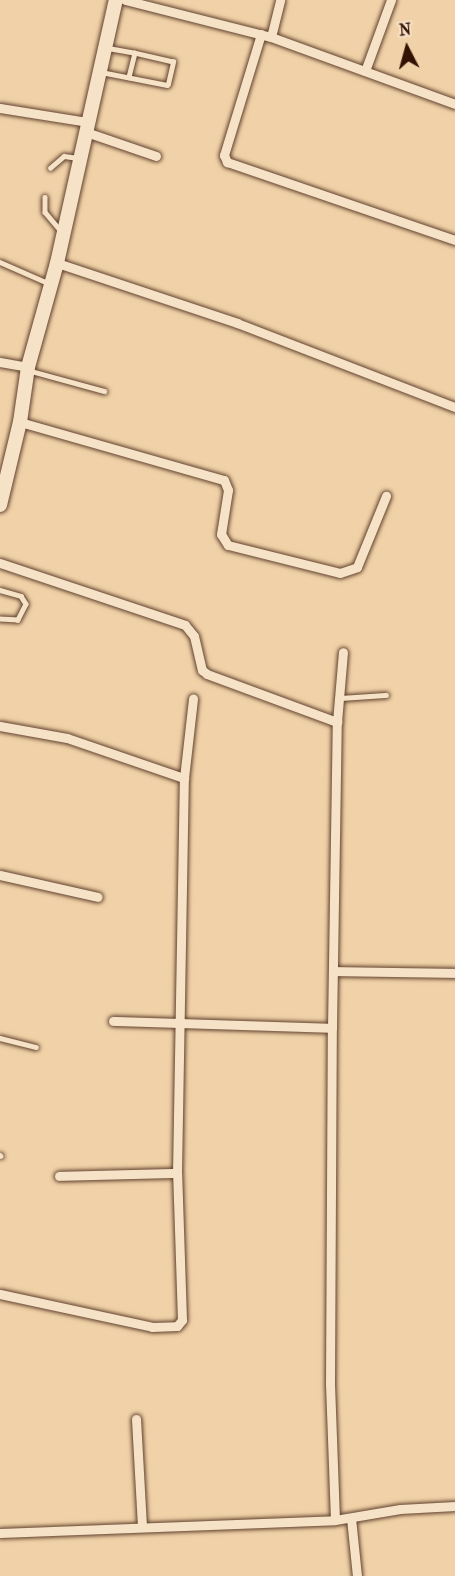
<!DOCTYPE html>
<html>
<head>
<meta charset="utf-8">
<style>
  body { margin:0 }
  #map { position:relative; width:455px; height:1576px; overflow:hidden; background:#f1d2a8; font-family:"IM FELL French Canon",serif }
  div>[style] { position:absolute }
  .roads { filter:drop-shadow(0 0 2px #61422e) drop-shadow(0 0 2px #61422e) }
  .lane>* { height:4.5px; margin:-2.25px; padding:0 2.25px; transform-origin:2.25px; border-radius:2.25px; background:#f6e2c6 }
  .street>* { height:9px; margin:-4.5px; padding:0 4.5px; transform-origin:4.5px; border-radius:4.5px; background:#f6e2c6 }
  .secondary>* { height:14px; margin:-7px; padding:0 7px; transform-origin:7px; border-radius:7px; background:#f6e2c6 }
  span { translate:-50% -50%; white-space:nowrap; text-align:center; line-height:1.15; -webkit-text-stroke:6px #f6e2c6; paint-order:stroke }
  .north { position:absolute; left:377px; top:18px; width:60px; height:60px; -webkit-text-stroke:4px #f6e2c6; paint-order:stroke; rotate:354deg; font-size:16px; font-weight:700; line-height:24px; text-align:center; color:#311205 }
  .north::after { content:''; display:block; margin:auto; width:21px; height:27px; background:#311205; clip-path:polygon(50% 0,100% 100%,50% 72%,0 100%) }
</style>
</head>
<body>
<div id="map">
  <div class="roads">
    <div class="lane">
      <i style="left:108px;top:48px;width:27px;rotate:10deg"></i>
      <i style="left:101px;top:72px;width:67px;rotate:11.1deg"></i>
      <i style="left:167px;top:85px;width:1px;rotate:-45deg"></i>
      <i style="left:168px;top:84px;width:23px;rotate:-77deg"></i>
      <i style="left:173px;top:62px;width:39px;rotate:-167deg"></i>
      <i style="left:135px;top:53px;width:25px;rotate:104deg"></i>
      <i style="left:50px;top:168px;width:18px;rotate:-41deg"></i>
      <i style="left:64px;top:156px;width:14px;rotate:8deg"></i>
      <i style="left:45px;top:197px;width:15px;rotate:90deg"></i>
      <i style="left:45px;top:212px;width:25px;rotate:50deg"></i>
      <i style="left:0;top:262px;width:55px;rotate:23.7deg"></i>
      <i style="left:31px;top:371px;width:76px;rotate:15.3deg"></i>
      <i style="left:0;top:590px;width:22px;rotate:16deg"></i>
      <i style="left:21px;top:596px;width:9px;rotate:58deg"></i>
      <i style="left:26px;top:604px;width:18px;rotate:117deg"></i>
      <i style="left:18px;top:620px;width:18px;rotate:-177deg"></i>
      <i style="left:339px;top:698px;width:47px;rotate:-3.7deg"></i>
      <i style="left:0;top:1038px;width:37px;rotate:14deg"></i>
      <i style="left:0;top:1155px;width:1px;rotate:45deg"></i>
    </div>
    <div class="street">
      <i style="left:125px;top:0;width:151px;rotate:14.2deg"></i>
      <i style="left:271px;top:37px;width:196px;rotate:20deg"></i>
      <i style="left:261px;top:34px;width:127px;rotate:107deg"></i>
      <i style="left:224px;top:155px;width:8px;rotate:67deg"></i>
      <i style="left:227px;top:162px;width:241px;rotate:18.9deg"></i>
      <i style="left:271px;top:37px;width:38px;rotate:-76deg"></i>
      <i style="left:365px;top:71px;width:76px;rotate:-69.9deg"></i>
      <i style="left:0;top:108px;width:88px;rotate:9.1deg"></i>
      <i style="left:86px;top:132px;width:74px;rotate:18.9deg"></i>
      <i style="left:57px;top:263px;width:190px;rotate:18.4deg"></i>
      <i style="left:237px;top:323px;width:234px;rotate:21.1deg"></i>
      <i style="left:0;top:362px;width:28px;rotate:10deg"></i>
      <i style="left:20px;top:422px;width:212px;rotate:15.9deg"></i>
      <i style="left:224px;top:480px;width:11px;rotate:68deg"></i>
      <i style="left:228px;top:490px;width:45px;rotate:99deg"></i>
      <i style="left:221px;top:534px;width:13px;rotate:58deg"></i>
      <i style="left:228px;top:545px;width:115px;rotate:14deg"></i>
      <i style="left:340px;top:573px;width:18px;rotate:-19deg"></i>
      <i style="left:357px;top:567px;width:77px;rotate:-67.8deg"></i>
      <i style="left:0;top:563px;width:195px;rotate:18.5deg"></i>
      <i style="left:185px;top:625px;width:14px;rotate:51deg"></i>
      <i style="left:194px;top:636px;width:35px;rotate:77deg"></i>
      <i style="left:202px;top:670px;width:6px;rotate:39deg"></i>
      <i style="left:207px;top:674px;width:139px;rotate:20.3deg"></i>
      <i style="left:0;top:726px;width:68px;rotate:10.2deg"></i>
      <i style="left:67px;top:738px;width:124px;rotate:18.9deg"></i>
      <i style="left:0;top:875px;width:100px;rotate:12.7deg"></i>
      <i style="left:333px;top:971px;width:122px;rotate:0.9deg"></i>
      <i style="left:113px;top:1021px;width:219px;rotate:1.8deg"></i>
      <i style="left:59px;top:1176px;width:118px;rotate:-1.5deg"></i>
      <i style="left:0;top:1294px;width:156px;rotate:12.2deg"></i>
      <i style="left:152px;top:1327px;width:25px;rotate:-2deg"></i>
      <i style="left:177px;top:1326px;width:8px;rotate:-50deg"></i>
      <i style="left:182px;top:1320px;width:147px;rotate:-91.9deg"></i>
      <i style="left:177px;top:1173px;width:395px;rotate:-89deg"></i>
      <i style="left:184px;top:778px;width:80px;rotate:-83.5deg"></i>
      <i style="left:136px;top:1419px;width:107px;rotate:86.8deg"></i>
      <i style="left:351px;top:1518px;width:58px;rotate:84.1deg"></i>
      <i style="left:335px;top:1520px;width:137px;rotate:-92.1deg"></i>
      <i style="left:330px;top:1383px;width:355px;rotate:-89.7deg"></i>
      <i style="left:332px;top:1028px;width:306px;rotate:-89.1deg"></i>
      <i style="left:337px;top:722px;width:70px;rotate:-85.1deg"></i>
      <i style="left:0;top:1533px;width:335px;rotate:-2.2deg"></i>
      <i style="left:335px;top:1520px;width:66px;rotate:-9.6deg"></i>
      <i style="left:400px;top:1509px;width:55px;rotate:-3.1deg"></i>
    </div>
    <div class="secondary">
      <i style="left:0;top:505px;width:85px;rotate:-76.5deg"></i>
      <i style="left:20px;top:422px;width:56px;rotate:-81.7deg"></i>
      <i style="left:28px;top:367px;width:108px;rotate:-74.4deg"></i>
      <i style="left:57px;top:263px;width:270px;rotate:-77.4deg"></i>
    </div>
  </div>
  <div class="north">N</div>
</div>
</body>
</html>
